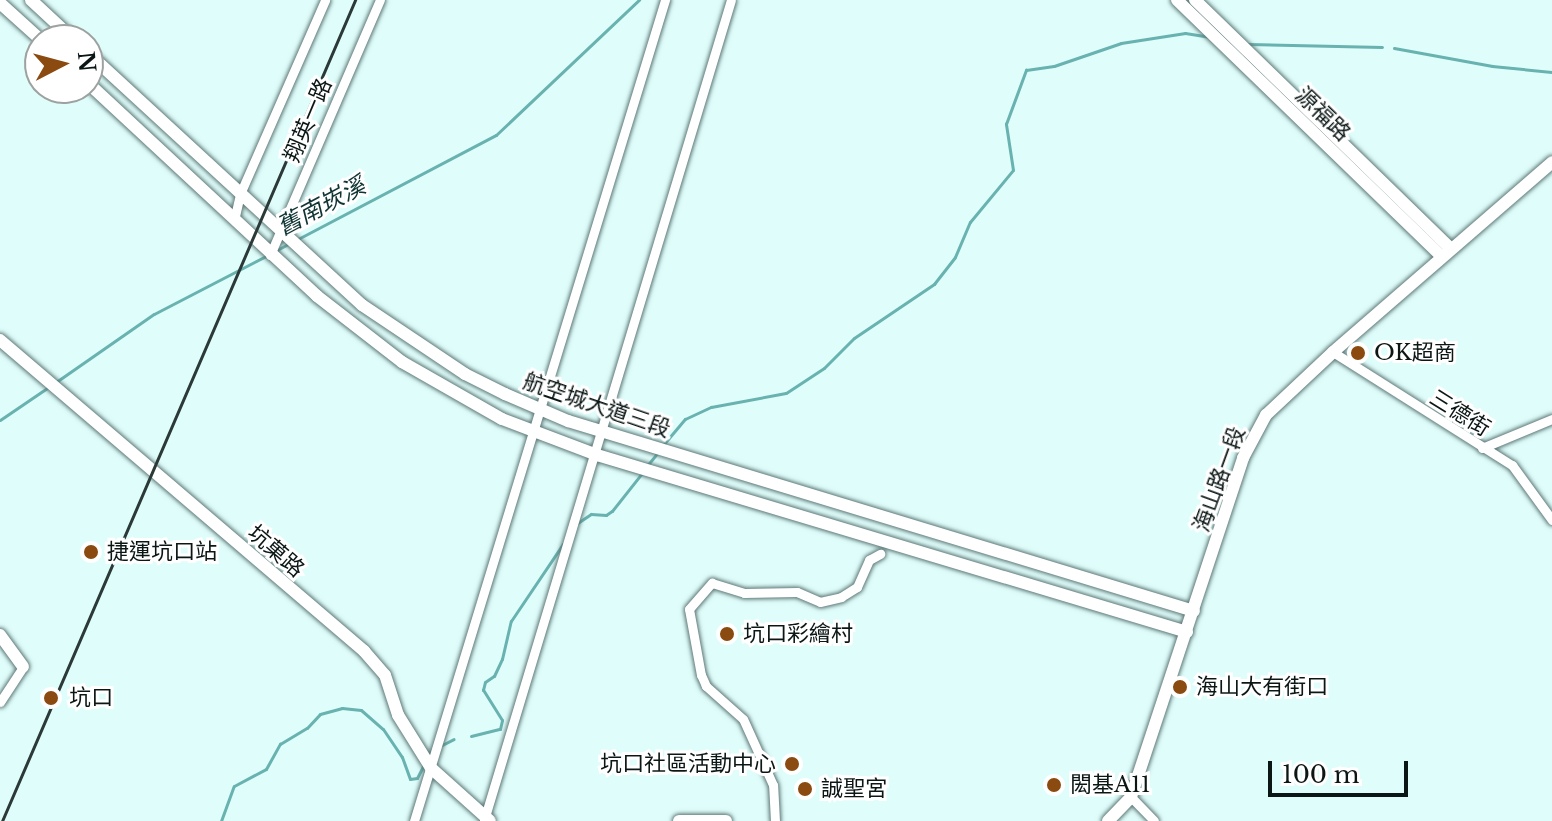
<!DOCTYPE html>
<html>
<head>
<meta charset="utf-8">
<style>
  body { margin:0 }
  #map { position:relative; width:1552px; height:821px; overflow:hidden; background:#dffdfb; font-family:"Libre Baskerville","Noto Sans TC",serif }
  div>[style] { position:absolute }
  .stream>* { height:3px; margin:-1.5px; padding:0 1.5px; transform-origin:1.5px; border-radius:1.5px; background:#68b2af }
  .roads { filter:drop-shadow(0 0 2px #5d7877) drop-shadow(0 0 2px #5d7877) }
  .street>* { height:9px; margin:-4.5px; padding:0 4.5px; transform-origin:4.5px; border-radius:4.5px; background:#fff }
  .secondary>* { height:12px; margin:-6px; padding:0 6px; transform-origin:6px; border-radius:6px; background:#fff }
  .rail>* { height:3px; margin:-1.5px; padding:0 1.5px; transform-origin:1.5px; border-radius:1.5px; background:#2b3938 }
  .dots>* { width:22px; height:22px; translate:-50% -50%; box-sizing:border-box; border:4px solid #fff; border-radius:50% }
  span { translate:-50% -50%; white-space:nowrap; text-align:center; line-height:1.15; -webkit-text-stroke:6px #fff; paint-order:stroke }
  .street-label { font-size:22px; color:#0b1615 }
  .poi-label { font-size:22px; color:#0b1615 }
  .left { translate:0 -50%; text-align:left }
  .right { translate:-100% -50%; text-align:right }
  .water-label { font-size:24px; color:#0f3433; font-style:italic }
  .north { position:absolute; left:24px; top:24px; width:80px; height:80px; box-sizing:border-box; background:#fff; border:2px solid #9da2a1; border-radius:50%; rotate:84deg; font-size:22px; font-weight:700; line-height:32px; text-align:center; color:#0b1615 }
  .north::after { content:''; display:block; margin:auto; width:28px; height:36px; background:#8a4a10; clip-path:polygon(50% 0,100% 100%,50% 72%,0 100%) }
  .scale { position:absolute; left:1268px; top:761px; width:140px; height:36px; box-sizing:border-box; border:4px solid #0b1615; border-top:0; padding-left:10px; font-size:24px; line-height:28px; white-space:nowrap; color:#0b1615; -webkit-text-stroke:6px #fff; paint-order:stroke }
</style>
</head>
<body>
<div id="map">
  <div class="stream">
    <i style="left:1248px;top:44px;width:134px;rotate:1.3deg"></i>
    <i style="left:1394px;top:48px;width:100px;rotate:10.4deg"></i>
    <i style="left:1492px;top:66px;width:60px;rotate:5.7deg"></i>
    <i style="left:296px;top:240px;width:226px;rotate:-27.7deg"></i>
    <i style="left:496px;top:135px;width:197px;rotate:-43.4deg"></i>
    <i style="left:275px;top:251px;width:17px;rotate:-28deg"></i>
    <i style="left:56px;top:382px;width:119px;rotate:-34.8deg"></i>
    <i style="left:154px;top:314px;width:128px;rotate:-27.4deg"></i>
    <i style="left:0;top:420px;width:60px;rotate:-34.2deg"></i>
    <i style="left:663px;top:445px;width:34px;rotate:-50deg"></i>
    <i style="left:685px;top:419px;width:29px;rotate:-25deg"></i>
    <i style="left:711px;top:407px;width:76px;rotate:-10.6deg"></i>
    <i style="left:786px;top:393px;width:45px;rotate:-33.3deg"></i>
    <i style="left:824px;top:368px;width:42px;rotate:-45deg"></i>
    <i style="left:854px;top:338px;width:97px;rotate:-34deg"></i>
    <i style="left:934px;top:284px;width:34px;rotate:-52deg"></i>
    <i style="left:955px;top:257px;width:38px;rotate:-67deg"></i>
    <i style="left:970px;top:222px;width:67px;rotate:-50.4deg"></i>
    <i style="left:1013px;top:170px;width:47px;rotate:-98.7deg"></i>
    <i style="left:1006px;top:124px;width:58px;rotate:-69.7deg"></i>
    <i style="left:1026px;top:70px;width:28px;rotate:-8deg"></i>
    <i style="left:1054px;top:66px;width:71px;rotate:-18.9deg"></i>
    <i style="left:1121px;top:43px;width:65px;rotate:-8.9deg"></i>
    <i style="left:1185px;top:33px;width:24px;rotate:9deg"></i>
    <i style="left:646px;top:467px;width:21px;rotate:-51deg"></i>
    <i style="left:576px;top:524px;width:18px;rotate:-34deg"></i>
    <i style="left:591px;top:514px;width:15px;rotate:4deg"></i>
    <i style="left:606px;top:515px;width:7px;rotate:-34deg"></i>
    <i style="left:612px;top:511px;width:48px;rotate:-51.7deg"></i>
    <i style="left:471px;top:736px;width:30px;rotate:-14deg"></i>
    <i style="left:500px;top:729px;width:9px;rotate:-77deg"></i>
    <i style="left:502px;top:720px;width:36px;rotate:-122deg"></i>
    <i style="left:483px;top:690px;width:8px;rotate:-76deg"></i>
    <i style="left:485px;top:682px;width:11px;rotate:-34deg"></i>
    <i style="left:494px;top:676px;width:19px;rotate:-65deg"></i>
    <i style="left:502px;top:659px;width:39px;rotate:-77deg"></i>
    <i style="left:511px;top:621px;width:93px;rotate:-56deg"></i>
    <i style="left:442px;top:745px;width:13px;rotate:-27deg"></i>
    <i style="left:221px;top:821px;width:37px;rotate:-70deg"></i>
    <i style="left:234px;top:786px;width:36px;rotate:-28deg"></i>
    <i style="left:266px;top:769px;width:29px;rotate:-61deg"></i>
    <i style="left:280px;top:744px;width:31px;rotate:-31deg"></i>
    <i style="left:307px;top:728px;width:19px;rotate:-47deg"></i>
    <i style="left:320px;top:714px;width:23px;rotate:-15deg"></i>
    <i style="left:342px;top:708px;width:19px;rotate:6deg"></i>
    <i style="left:361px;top:710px;width:29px;rotate:41deg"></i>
    <i style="left:383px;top:729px;width:34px;rotate:56deg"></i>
    <i style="left:402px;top:757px;width:23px;rotate:70deg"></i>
    <i style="left:410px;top:779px;width:7px;rotate:-8deg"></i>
    <i style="left:417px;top:778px;width:16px;rotate:-63deg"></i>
  </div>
  <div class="roads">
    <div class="street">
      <i style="left:235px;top:216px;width:23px;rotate:-77deg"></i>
      <i style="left:240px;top:194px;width:212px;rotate:-66.3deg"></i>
      <i style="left:270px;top:255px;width:278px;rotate:-66.7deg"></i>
      <i style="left:1333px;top:352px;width:212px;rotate:32.3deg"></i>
      <i style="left:1512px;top:465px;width:68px;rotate:54deg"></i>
      <i style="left:1482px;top:448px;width:76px;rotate:-22.5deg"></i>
      <i style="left:0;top:702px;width:42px;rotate:-56.7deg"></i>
      <i style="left:1131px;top:797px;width:33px;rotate:46deg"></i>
      <i style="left:484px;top:820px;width:856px;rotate:-73.24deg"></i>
      <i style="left:414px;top:821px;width:859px;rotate:-73deg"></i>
      <i style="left:775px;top:821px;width:36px;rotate:-93deg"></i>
      <i style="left:773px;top:785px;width:72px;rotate:-114.4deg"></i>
      <i style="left:743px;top:719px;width:50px;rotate:-138.3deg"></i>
      <i style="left:706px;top:686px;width:12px;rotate:-114deg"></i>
      <i style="left:701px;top:675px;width:67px;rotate:-100.3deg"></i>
      <i style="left:689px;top:609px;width:35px;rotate:-49deg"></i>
      <i style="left:712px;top:583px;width:34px;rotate:17deg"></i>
      <i style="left:744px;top:593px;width:53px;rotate:-1.1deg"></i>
      <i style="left:797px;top:592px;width:25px;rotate:23deg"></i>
      <i style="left:820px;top:602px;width:22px;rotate:-13deg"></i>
      <i style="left:841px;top:597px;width:19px;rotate:-32deg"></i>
      <i style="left:857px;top:587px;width:30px;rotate:-66deg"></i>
      <i style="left:869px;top:560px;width:13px;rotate:-29deg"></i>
    </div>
    <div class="secondary">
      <i style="left:31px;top:0;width:59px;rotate:42.9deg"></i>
      <i style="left:1177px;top:0;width:369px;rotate:44.1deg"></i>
      <i style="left:1195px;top:0;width:357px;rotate:44.2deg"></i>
      <i style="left:0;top:3px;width:55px;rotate:42.1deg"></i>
      <i style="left:88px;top:53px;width:372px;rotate:42.6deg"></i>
      <i style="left:362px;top:305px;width:124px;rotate:33.8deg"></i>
      <i style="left:465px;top:374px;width:45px;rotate:26.6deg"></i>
      <i style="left:505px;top:394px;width:69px;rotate:23.2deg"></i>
      <i style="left:568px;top:421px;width:654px;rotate:16.88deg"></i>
      <i style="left:88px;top:83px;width:313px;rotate:42.9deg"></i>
      <i style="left:317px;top:296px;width:108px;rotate:37.8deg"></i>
      <i style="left:402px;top:362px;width:115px;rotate:29.7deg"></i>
      <i style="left:502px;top:419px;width:102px;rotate:20.8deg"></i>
      <i style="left:597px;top:455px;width:616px;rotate:16.7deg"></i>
      <i style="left:0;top:340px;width:479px;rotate:40.5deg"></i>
      <i style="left:364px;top:651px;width:32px;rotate:49deg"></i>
      <i style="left:385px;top:675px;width:42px;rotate:72deg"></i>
      <i style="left:398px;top:715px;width:62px;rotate:58.1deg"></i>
      <i style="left:431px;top:768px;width:79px;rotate:41.9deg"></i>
      <i style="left:0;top:635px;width:39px;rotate:54deg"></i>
      <i style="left:679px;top:821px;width:47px"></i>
      <i style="left:1108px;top:821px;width:33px;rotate:-46deg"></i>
      <i style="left:1131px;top:797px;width:357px;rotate:-71.7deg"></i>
      <i style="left:1243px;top:458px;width:49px;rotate:-61.9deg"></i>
      <i style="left:1266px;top:415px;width:92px;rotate:-43.2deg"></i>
      <i style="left:1333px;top:352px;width:290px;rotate:-40.9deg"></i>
    </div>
  </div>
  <div class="rail">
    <i style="left:2px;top:821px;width:894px;rotate:-66.73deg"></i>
  </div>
  <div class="dots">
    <i style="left:1358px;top:353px;background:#8a4a10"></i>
    <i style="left:91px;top:552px;background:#8a4a10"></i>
    <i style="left:727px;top:634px;background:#8a4a10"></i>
    <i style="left:1180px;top:687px;background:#8a4a10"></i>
    <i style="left:51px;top:698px;background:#8a4a10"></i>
    <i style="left:792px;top:764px;background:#8a4a10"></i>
    <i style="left:1054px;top:785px;background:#8a4a10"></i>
    <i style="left:805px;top:789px;background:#8a4a10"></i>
  </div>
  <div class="street-label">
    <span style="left:1323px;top:114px;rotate:44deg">源福路</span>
    <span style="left:308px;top:120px;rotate:-67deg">翔英一路</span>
    <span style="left:597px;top:405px;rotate:19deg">航空城大道三段</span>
    <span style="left:1460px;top:413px;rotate:32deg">三德街</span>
    <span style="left:1219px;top:479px;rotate:-70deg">海山路一段</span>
    <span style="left:276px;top:551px;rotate:41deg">坑菓路</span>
  </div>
  <div class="poi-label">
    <span class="left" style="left:1374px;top:353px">OK超商</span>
    <span class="left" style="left:107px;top:552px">捷運坑口站</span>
    <span class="left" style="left:743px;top:634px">坑口彩繪村</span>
    <span class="left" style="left:1196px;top:687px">海山大有街口</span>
    <span class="left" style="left:69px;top:698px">坑口</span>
    <span class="right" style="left:776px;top:764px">坑口社區活動中心</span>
    <span class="left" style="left:1070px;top:785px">閎基A11</span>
    <span class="left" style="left:821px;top:789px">誠聖宮</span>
  </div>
  <div class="water-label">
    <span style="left:321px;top:206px;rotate:-28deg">舊南崁溪</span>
  </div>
  <div class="north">N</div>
  <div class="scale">100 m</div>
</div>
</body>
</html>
